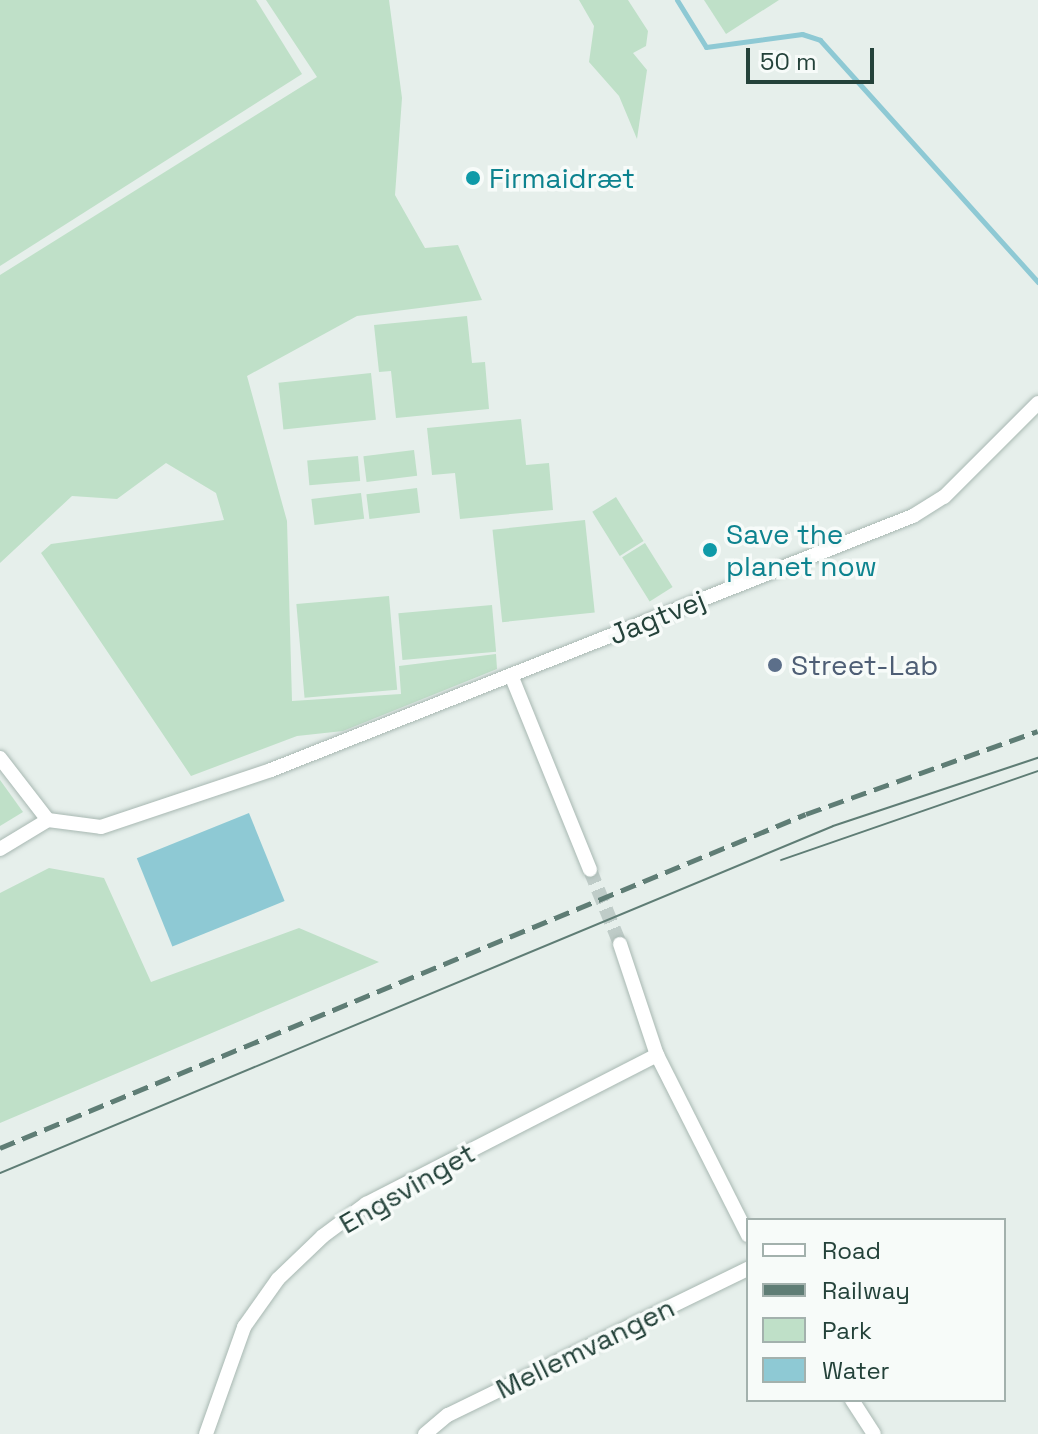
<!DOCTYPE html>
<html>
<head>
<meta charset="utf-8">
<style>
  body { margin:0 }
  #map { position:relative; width:1038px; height:1434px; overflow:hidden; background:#e6efeb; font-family:"Space Grotesk",sans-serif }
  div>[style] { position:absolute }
  .green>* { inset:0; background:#bfe0c8; transform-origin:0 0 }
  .water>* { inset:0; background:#8ec9d4; transform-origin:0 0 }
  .stream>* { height:5px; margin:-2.5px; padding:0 2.5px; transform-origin:2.5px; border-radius:2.5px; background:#8ec9d4 }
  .street-tunnel>* { height:14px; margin-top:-7px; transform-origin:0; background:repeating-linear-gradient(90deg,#bfccc8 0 14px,transparent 0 21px) }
  .roads { filter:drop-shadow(0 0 2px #a8b8b2) drop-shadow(0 0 2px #a8b8b2) }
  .street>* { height:14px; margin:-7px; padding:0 7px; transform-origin:7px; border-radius:7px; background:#fff }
  .tram>* { height:2px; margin:-1px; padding:0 1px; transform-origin:1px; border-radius:1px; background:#5f7d75 }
  .rail>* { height:5px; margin-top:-2.5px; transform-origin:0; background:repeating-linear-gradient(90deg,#5f7d75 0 16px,transparent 0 24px) }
  .dots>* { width:22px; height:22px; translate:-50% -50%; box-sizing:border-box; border:4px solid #f7fbf9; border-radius:50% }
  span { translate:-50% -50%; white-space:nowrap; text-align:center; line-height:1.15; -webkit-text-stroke:7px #f7fbf9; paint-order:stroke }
  .culture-label { font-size:28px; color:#0d838f }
  .left { translate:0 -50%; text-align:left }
  .street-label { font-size:28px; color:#24423a }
  .service-label { font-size:28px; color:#4e5e75 }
  .legend { position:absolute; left:746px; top:1218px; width:260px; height:184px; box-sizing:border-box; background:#f7fbf9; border:2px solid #a3b1ad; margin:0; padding:10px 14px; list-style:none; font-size:24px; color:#24423a }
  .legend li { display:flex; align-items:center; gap:16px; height:40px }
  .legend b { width:40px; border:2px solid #a3b1ad }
  .scale { position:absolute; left:746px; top:48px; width:128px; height:36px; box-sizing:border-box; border:4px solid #24423a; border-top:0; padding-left:10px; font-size:24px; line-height:28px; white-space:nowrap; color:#24423a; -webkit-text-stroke:6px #f7fbf9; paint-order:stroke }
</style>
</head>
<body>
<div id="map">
  <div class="green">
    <i style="clip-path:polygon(0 0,256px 0,302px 74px,0 266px)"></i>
    <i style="clip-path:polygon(266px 0,389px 0,402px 98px,395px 195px,425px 248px,458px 245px,482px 300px,357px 316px,247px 376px,287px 521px,292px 701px,401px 694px,399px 666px,496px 654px,497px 669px,343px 731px,297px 736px,191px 776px,41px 553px,51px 544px,224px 520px,216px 493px,166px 463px,117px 499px,72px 496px,0 563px,0 275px,317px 77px)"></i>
    <i style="clip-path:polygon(579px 0,628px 0,648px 31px,646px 46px,633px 53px,647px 70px,637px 139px,619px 96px,589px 62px,594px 26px)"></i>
    <i style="clip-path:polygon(704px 0,779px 0,726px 34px)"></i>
    <i style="clip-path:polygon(467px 316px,472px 363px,485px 362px,489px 409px,396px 418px,391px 371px,379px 372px,374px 325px)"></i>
    <i style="left:371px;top:373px;width:47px;height:93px;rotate:84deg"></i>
    <i style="clip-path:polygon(521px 419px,526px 465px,549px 463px,553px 510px,460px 519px,455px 473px,432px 475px,427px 428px)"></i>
    <i style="left:414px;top:450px;width:26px;height:51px;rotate:83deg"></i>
    <i style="left:358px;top:456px;width:25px;height:51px;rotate:85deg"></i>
    <i style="left:417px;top:488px;width:25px;height:51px;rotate:83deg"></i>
    <i style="left:361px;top:493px;width:26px;height:50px;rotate:83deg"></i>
    <i style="left:616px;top:497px;width:52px;height:28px;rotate:58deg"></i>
    <i style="left:585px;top:520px;width:93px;height:93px;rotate:84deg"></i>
    <i style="left:645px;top:543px;width:52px;height:27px;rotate:58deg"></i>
    <i style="left:389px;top:596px;width:94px;height:93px;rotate:85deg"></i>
    <i style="left:492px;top:605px;width:47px;height:94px;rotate:85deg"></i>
    <i style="clip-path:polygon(0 780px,23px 812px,0 826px)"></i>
    <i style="clip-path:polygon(49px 868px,104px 878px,151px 982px,299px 928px,379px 962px,0 1123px,0 893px)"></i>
  </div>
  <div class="water">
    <i style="left:249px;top:813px;width:95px;height:121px;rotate:68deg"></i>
  </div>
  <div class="stream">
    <i style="left:677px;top:0;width:55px;rotate:58.3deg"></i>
    <i style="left:706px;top:47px;width:97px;rotate:-7.7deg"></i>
    <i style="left:802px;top:34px;width:19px;rotate:18deg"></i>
    <i style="left:820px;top:40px;width:326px;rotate:48deg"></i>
  </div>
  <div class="street-tunnel">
    <i style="left:590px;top:870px;width:80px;rotate:67.9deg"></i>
  </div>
  <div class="roads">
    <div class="street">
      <i style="left:511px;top:675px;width:210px;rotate:67.9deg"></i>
      <i style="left:0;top:758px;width:78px;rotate:52.3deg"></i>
      <i style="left:0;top:849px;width:56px;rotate:-31.1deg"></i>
      <i style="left:48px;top:820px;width:53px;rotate:7.5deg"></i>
      <i style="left:101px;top:827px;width:179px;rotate:-18.5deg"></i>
      <i style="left:271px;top:770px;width:690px;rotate:-21.59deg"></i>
      <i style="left:913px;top:516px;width:36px;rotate:-32deg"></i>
      <i style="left:944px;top:497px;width:133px;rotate:-45deg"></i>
      <i style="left:620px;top:944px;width:117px;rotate:71.6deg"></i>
      <i style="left:657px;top:1055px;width:202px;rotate:63.2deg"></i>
      <i style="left:852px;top:1400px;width:40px;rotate:57.1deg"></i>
      <i style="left:206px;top:1434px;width:114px;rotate:-70.4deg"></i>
      <i style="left:244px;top:1327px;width:59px;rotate:-54.7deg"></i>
      <i style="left:278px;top:1279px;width:62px;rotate:-43.7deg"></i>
      <i style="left:323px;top:1236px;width:54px;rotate:-36.7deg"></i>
      <i style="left:366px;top:1204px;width:327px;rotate:-27.1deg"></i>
      <i style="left:425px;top:1434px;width:30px;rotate:-40deg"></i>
      <i style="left:448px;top:1415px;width:334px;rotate:-26deg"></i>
    </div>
  </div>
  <div class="tram">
    <i style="left:781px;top:860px;width:272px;rotate:-19.1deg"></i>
    <i style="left:0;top:1173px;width:902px;rotate:-22.61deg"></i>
    <i style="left:833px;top:826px;width:216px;rotate:-18.4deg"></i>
  </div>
  <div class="rail">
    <i style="left:0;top:1148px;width:872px;rotate:-22.51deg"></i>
    <i style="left:806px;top:814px;width:246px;rotate:-19.7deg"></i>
  </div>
  <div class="dots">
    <i style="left:473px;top:178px;background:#0f9aa8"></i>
    <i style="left:710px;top:550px;background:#0f9aa8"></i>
    <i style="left:775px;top:665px;background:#5c6f8a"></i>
  </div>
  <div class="culture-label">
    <span class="left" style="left:489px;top:178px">Firmaidræt</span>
    <span class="left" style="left:726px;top:550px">Save the<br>planet now</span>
  </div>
  <div class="street-label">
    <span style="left:657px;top:617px;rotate:-22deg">Jagtvej</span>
    <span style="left:407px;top:1188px;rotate:-30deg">Engsvinget</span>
    <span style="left:585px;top:1348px;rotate:-26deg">Mellemvangen</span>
  </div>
  <div class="service-label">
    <span class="left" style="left:791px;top:665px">Street-Lab</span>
  </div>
  <ul class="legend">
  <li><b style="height:10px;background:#fff"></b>Road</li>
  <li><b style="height:10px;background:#5f7d75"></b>Railway</li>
  <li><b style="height:22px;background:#bfe0c8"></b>Park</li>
  <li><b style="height:22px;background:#8ec9d4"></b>Water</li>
  </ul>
  <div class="scale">50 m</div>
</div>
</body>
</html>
